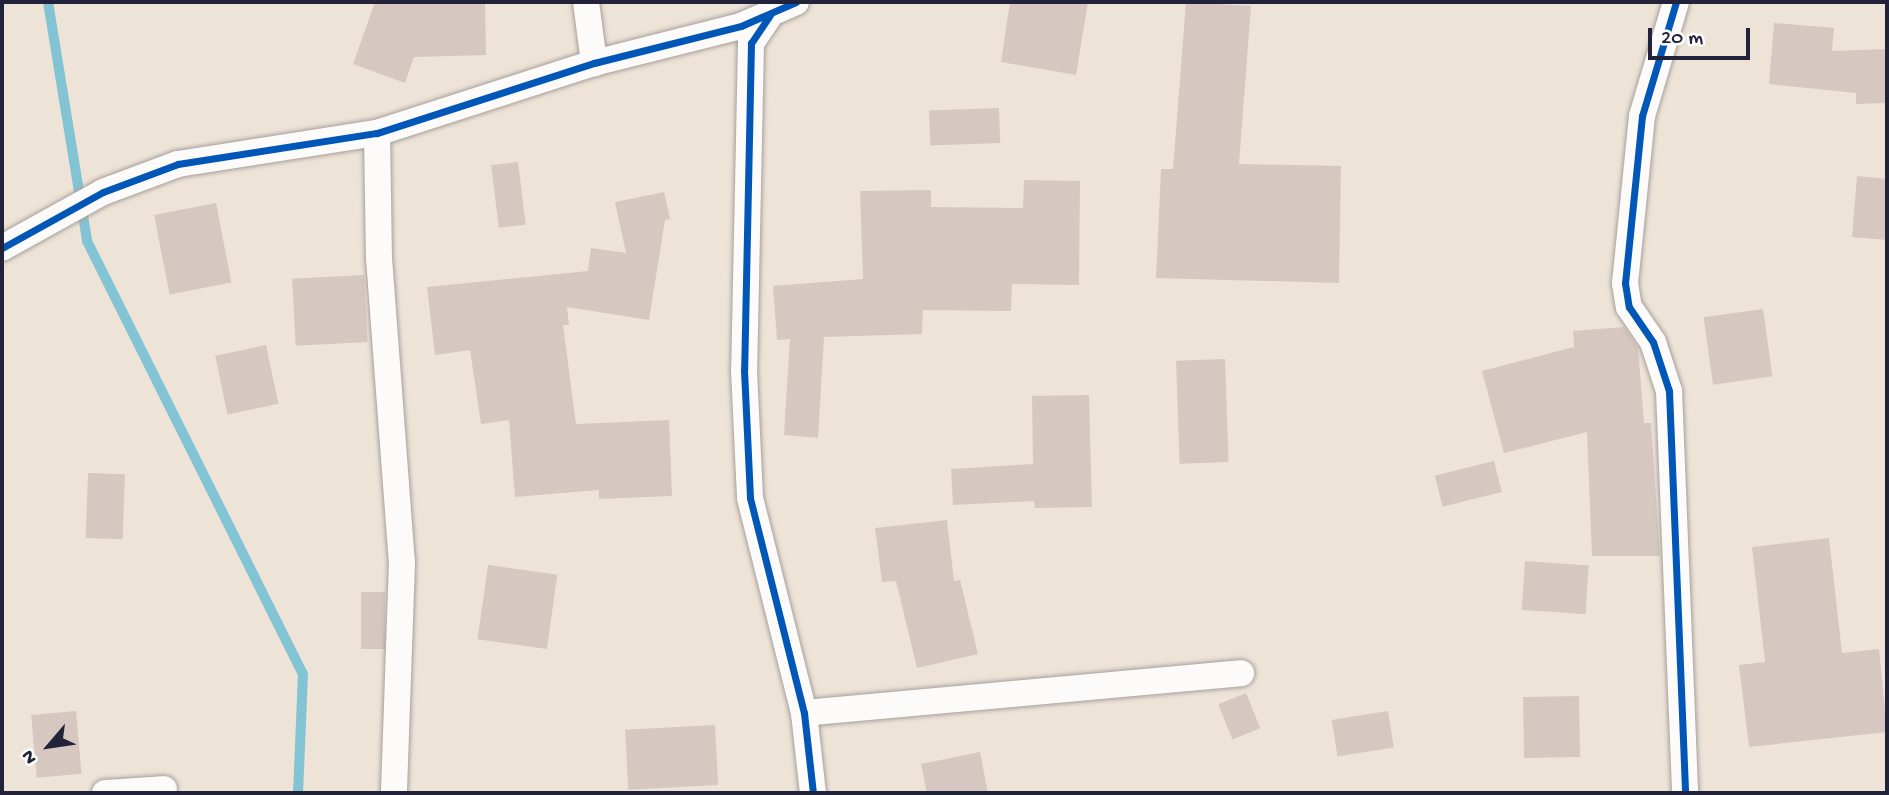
<!DOCTYPE html>
<html>
<head>
<meta charset="utf-8">
<style>
  body { margin:0 }
  #map { position:relative; width:1889px; height:795px; overflow:hidden; background:#eee3d7; font-family:"Gochi Hand",sans-serif }
  div>[style] { position:absolute }
  .stream>* { height:10px; margin:-5px; padding:0 5px; transform-origin:5px; border-radius:5px; background:#82c3d4 }
  .building>* { inset:0; background:#d6c8c0; transform-origin:0 0 }
  .roads { filter:drop-shadow(0 0 2px #a6a09c) drop-shadow(0 0 2px #a6a09c) }
  .minor>* { height:26px; margin:-13px; padding:0 13px; transform-origin:13px; border-radius:13px; background:#fcfbf9 }
  .cycleway>* { height:7px; margin:-3.5px; padding:0 3.5px; transform-origin:3.5px; border-radius:3.5px; background:#0057b8 }
  span { translate:-50% -50%; white-space:nowrap; text-align:center; line-height:1.15; -webkit-text-stroke:5px #fff; paint-order:stroke }
  .frame { position:absolute; inset:0; border:4px solid #22223b; pointer-events:none }
  .north { position:absolute; left:14px; top:711px; width:70px; height:70px; -webkit-text-stroke:5px #fff; paint-order:stroke; rotate:241deg; font-size:19px; font-weight:700; line-height:28px; text-align:center; color:#22223b }
  .north::after { content:''; display:block; margin:auto; width:24px; height:32px; background:#22223b; clip-path:polygon(50% 0,100% 100%,50% 72%,0 100%) }
  .scale { position:absolute; left:1648px; top:28px; width:102px; height:32px; box-sizing:border-box; border:4px solid #22223b; border-top:0; padding-left:9px; font-size:21px; line-height:24px; white-space:nowrap; color:#22223b; -webkit-text-stroke:5px #fff; paint-order:stroke }
</style>
</head>
<body>
<div id="map">
  <div class="stream">
    <i style="left:48px;top:2px;width:242px;rotate:80.7deg"></i>
    <i style="left:87px;top:241px;width:484px;rotate:63.5deg"></i>
    <i style="left:303px;top:674px;width:119px;rotate:92.4deg"></i>
  </div>
  <div class="building">
    <i style="clip-path:polygon(375px 2px,485px 2px,486px 55px,414px 57px,405px 83px,353px 64px)"></i>
    <i style="clip-path:polygon(1010px 2px,1088px 2px,1076px 75px,1001px 62px)"></i>
    <i style="clip-path:polygon(1186px 2px,1251px 6px,1239px 164px,1341px 166px,1339px 283px,1156px 278px,1161px 169px,1173px 169px)"></i>
    <i style="clip-path:polygon(1774px 23px,1834px 28px,1832px 51px,1887px 49px,1887px 103px,1856px 104px,1856px 93px,1769px 84px)"></i>
    <i style="left:999px;top:108px;width:35px;height:70px;rotate:88deg"></i>
    <i style="left:518px;top:162px;width:63px;height:27px;rotate:83deg"></i>
    <i style="clip-path:polygon(1857px 176px,1887px 179px,1887px 240px,1852px 237px)"></i>
    <i style="clip-path:polygon(1024px 180px,1080px 181px,1079px 285px,1012px 284px,1011px 311px,923px 310px,922px 334px,824px 337px,818px 438px,784px 435px,790px 339px,777px 340px,773px 286px,863px 279px,860px 191px,931px 190px,931px 207px,1023px 208px)"></i>
    <i style="clip-path:polygon(664px 192px,670px 219px,665px 220px,649px 320px,567px 307px,569px 325px,563px 325px,576px 424px,669px 420px,672px 496px,599px 499px,599px 490px,515px 497px,509px 420px,481px 424px,470px 350px,435px 355px,427px 287px,588px 271px,591px 248px,626px 253px,615px 202px)"></i>
    <i style="left:216px;top:203px;width:81px;height:63px;rotate:79deg"></i>
    <i style="left:364px;top:275px;width:67px;height:72px;rotate:87deg"></i>
    <i style="left:1763px;top:309px;width:68px;height:60px;rotate:82deg"></i>
    <i style="clip-path:polygon(1624px 327px,1638px 348px,1644px 423px,1651px 423px,1660px 556px,1592px 556px,1587px 432px,1504px 453px,1482px 371px,1574px 347px,1573px 331px)"></i>
    <i style="left:266px;top:345px;width:60px;height:52px;rotate:78deg"></i>
    <i style="left:1225px;top:359px;width:103px;height:49px;rotate:88deg"></i>
    <i style="clip-path:polygon(1089px 395px,1092px 507px,1035px 508px,1034px 501px,953px 505px,951px 469px,1033px 464px,1032px 396px)"></i>
    <i style="left:1494px;top:461px;width:32px;height:61px;rotate:76deg"></i>
    <i style="left:88px;top:473px;width:37px;height:65px;rotate:2deg"></i>
    <i style="clip-path:polygon(947px 520px,954px 581px,960px 580px,978px 654px,917px 668px,896px 581px,882px 582px,875px 528px)"></i>
    <i style="clip-path:polygon(1829px 538px,1842px 653px,1879px 649px,1887px 732px,1749px 747px,1739px 665px,1765px 662px,1752px 547px)"></i>
    <i style="left:1525px;top:561px;width:64px;height:49px;rotate:4deg"></i>
    <i style="left:488px;top:565px;width:70px;height:75px;rotate:8deg"></i>
    <i style="left:361px;top:592px;width:24px;height:57px"></i>
    <i style="left:1246px;top:693px;width:38px;height:30px;rotate:68deg"></i>
    <i style="left:1579px;top:696px;width:61px;height:56px;rotate:89deg"></i>
    <i style="left:76px;top:711px;width:63px;height:45px;rotate:85deg"></i>
    <i style="left:1388px;top:711px;width:37px;height:57px;rotate:81deg"></i>
    <i style="left:715px;top:725px;width:60px;height:90px;rotate:87deg"></i>
    <i style="clip-path:polygon(980px 752px,988px 793px,927px 793px,921px 764px)"></i>
  </div>
  <div class="roads">
    <div class="minor">
      <i style="left:586px;top:2px;width:62px;rotate:82.5deg"></i>
      <i style="left:1676px;top:2px;width:119px;rotate:106.6deg"></i>
      <i style="left:1642px;top:116px;width:168px;rotate:95.8deg"></i>
      <i style="left:1625px;top:283px;width:24px;rotate:81deg"></i>
      <i style="left:1629px;top:307px;width:42px;rotate:55.6deg"></i>
      <i style="left:1653px;top:342px;width:52px;rotate:71.9deg"></i>
      <i style="left:1669px;top:391px;width:402px;rotate:87.7deg"></i>
      <i style="left:770px;top:15px;width:34px;rotate:124deg"></i>
      <i style="left:751px;top:43px;width:327px;rotate:91.2deg"></i>
      <i style="left:744px;top:370px;width:128px;rotate:87.3deg"></i>
      <i style="left:750px;top:498px;width:222px;rotate:75.9deg"></i>
      <i style="left:804px;top:713px;width:81px;rotate:83.6deg"></i>
      <i style="left:377px;top:133px;width:125px;rotate:89.1deg"></i>
      <i style="left:379px;top:258px;width:305px;rotate:85.7deg"></i>
      <i style="left:402px;top:562px;width:231px;rotate:92deg"></i>
      <i style="left:2px;top:248px;width:115px;rotate:-29deg"></i>
      <i style="left:103px;top:192px;width:80px;rotate:-20.5deg"></i>
      <i style="left:178px;top:164px;width:201px;rotate:-8.9deg"></i>
      <i style="left:377px;top:133px;width:228px;rotate:-17.9deg"></i>
      <i style="left:594px;top:63px;width:152px;rotate:-14.1deg"></i>
      <i style="left:741px;top:26px;width:60px;rotate:-23.6deg"></i>
      <i style="left:804px;top:713px;width:439px;rotate:-5.2deg"></i>
      <i style="left:105px;top:793px;width:59px;rotate:-3.9deg"></i>
    </div>
  </div>
  <div class="cycleway">
    <i style="left:1676px;top:2px;width:119px;rotate:106.6deg"></i>
    <i style="left:1642px;top:116px;width:168px;rotate:95.8deg"></i>
    <i style="left:1625px;top:283px;width:24px;rotate:81deg"></i>
    <i style="left:1629px;top:307px;width:42px;rotate:55.6deg"></i>
    <i style="left:1653px;top:342px;width:52px;rotate:71.9deg"></i>
    <i style="left:1669px;top:391px;width:402px;rotate:87.7deg"></i>
    <i style="left:770px;top:15px;width:34px;rotate:124deg"></i>
    <i style="left:751px;top:43px;width:327px;rotate:91.2deg"></i>
    <i style="left:744px;top:370px;width:128px;rotate:87.3deg"></i>
    <i style="left:750px;top:498px;width:222px;rotate:75.9deg"></i>
    <i style="left:804px;top:713px;width:81px;rotate:83.6deg"></i>
    <i style="left:2px;top:248px;width:115px;rotate:-29deg"></i>
    <i style="left:103px;top:192px;width:80px;rotate:-20.5deg"></i>
    <i style="left:178px;top:164px;width:201px;rotate:-8.9deg"></i>
    <i style="left:377px;top:133px;width:228px;rotate:-17.9deg"></i>
    <i style="left:594px;top:63px;width:152px;rotate:-14.1deg"></i>
    <i style="left:741px;top:26px;width:60px;rotate:-23.6deg"></i>
  </div>
  <div class="frame"></div>
  <div class="north">N</div>
  <div class="scale">20 m</div>
</div>
</body>
</html>
